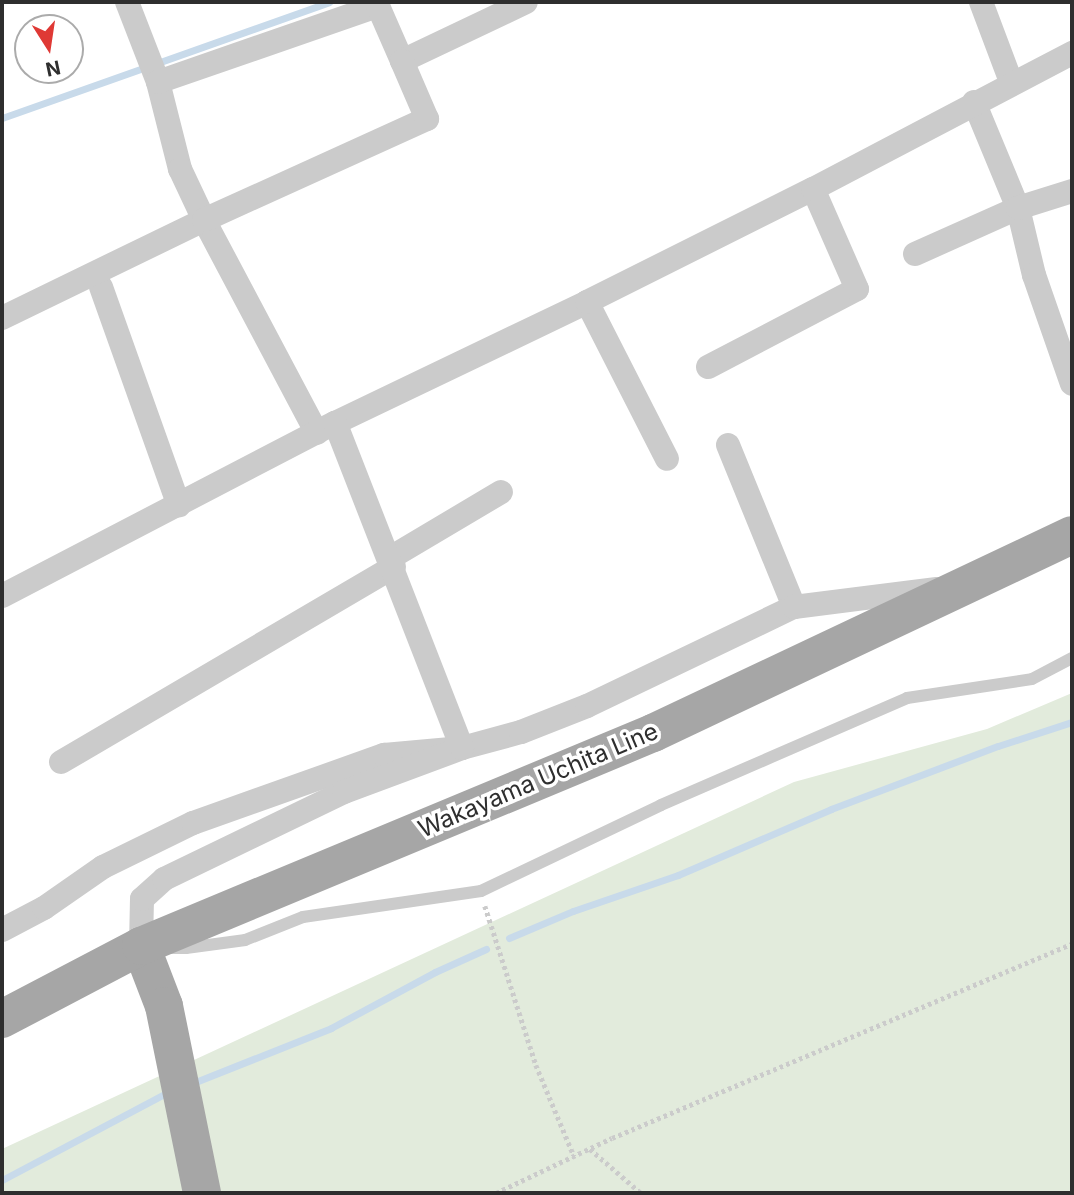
<!DOCTYPE html>
<html>
<head>
<meta charset="utf-8">
<style>
  body { margin:0 }
  #map { position:relative; width:1074px; height:1195px; overflow:hidden; background:#fff; font-family:Inter,sans-serif }
  div>[style] { position:absolute }
  .green>* { inset:0; background:#e2ebdc }
  .stream>* { height:7px; margin:-3.5px; padding:0 3.5px; transform-origin:3.5px; border-radius:3.5px; background:#c8daea }
  .path>* { height:4.5px; margin-top:-2.25px; transform-origin:0; background:repeating-linear-gradient(90deg,#cbcbcb 0 3.5px,transparent 0 7px) }
  .service>* { height:12px; margin:-6px; padding:0 6px; transform-origin:6px; border-radius:6px; background:#cbcbcb }
  .minor>* { height:24px; margin:-12px; padding:0 12px; transform-origin:12px; border-radius:12px; background:#cbcbcb }
  .primary>* { height:38px; margin:-19px; padding:0 19px; transform-origin:19px; border-radius:19px; background:#a6a6a6 }
  span { translate:-50% -50%; white-space:nowrap; text-align:center; line-height:1.15; -webkit-text-stroke:7px #fff; paint-order:stroke }
  .street-label { font-size:24px; color:#2e2e2e }
  .frame { position:absolute; inset:0; border:4px solid #2e2e2e; pointer-events:none }
  .north { position:absolute; left:14px; top:14px; width:70px; height:70px; box-sizing:border-box; background:#fff; border:2px solid #ababab; border-radius:50%; rotate:168deg; font-size:19px; font-weight:700; line-height:28px; text-align:center; color:#2e2e2e }
  .north::after { content:''; display:block; margin:auto; width:24px; height:32px; background:#df3935; clip-path:polygon(50% 0,100% 100%,50% 72%,0 100%) }
</style>
</head>
<body>
<div id="map">
  <div class="green">
    <i style="clip-path:polygon(1072px 693px,1072px 1193px,2px 1193px,2px 1149px,794px 782px,987px 729px)"></i>
  </div>
  <div class="stream">
    <i style="left:2px;top:118px;width:347px;rotate:-19.5deg"></i>
    <i style="left:509px;top:938px;width:69px;rotate:-22.9deg"></i>
    <i style="left:573px;top:911px;width:111px;rotate:-18.9deg"></i>
    <i style="left:678px;top:875px;width:167px;rotate:-23.3deg"></i>
    <i style="left:831px;top:809px;width:178px;rotate:-20.7deg"></i>
    <i style="left:998px;top:746px;width:78px;rotate:-18deg"></i>
    <i style="left:193px;top:1083px;width:149px;rotate:-21.7deg"></i>
    <i style="left:331px;top:1028px;width:118px;rotate:-28.3deg"></i>
    <i style="left:435px;top:972px;width:56px;rotate:-24.3deg"></i>
    <i style="left:2px;top:1180px;width:188px;rotate:-27.9deg"></i>
  </div>
  <div class="path">
    <i style="left:485px;top:906px;width:167px;rotate:72.2deg"></i>
    <i style="left:536px;top:1065px;width:99px;rotate:67.3deg"></i>
    <i style="left:590px;top:1149px;width:67px;rotate:40.8deg"></i>
    <i style="left:496px;top:1193px;width:128px;rotate:-25.4deg"></i>
    <i style="left:612px;top:1138px;width:499px;rotate:-22.9deg"></i>
  </div>
  <div class="service">
    <i style="left:169px;top:948px;width:17px"></i>
    <i style="left:186px;top:948px;width:60px;rotate:-7.7deg"></i>
    <i style="left:245px;top:940px;width:62px;rotate:-21.6deg"></i>
    <i style="left:303px;top:917px;width:180px;rotate:-8.3deg"></i>
    <i style="left:481px;top:891px;width:199px;rotate:-25.5deg"></i>
    <i style="left:661px;top:805px;width:268px;rotate:-23.5deg"></i>
    <i style="left:907px;top:698px;width:126px;rotate:-8.6deg"></i>
    <i style="left:1032px;top:679px;width:45px;rotate:-27.7deg"></i>
  </div>
  <div class="minor">
    <i style="left:127px;top:2px;width:86px;rotate:68.8deg"></i>
    <i style="left:158px;top:82px;width:90px;rotate:75.8deg"></i>
    <i style="left:180px;top:169px;width:56px;rotate:64.8deg"></i>
    <i style="left:204px;top:220px;width:241px;rotate:62.1deg"></i>
    <i style="left:981px;top:2px;width:85px;rotate:69.4deg"></i>
    <i style="left:158px;top:82px;width:233px;rotate:-19.1deg"></i>
    <i style="left:378px;top:6px;width:60px;rotate:66.4deg"></i>
    <i style="left:402px;top:61px;width:137px;rotate:-25.4deg"></i>
    <i style="left:974px;top:102px;width:115px;rotate:67.5deg"></i>
    <i style="left:1018px;top:208px;width:69px;rotate:76.6deg"></i>
    <i style="left:1034px;top:275px;width:115px;rotate:70.8deg"></i>
    <i style="left:915px;top:254px;width:113px;rotate:-24.1deg"></i>
    <i style="left:1018px;top:208px;width:57px;rotate:-17.5deg"></i>
    <i style="left:101px;top:287px;width:232px;rotate:70.4deg"></i>
    <i style="left:587px;top:302px;width:176px;rotate:63deg"></i>
    <i style="left:2px;top:318px;width:225px;rotate:-25.9deg"></i>
    <i style="left:204px;top:220px;width:245px;rotate:-24.4deg"></i>
    <i style="left:427px;top:119px;width:63px;rotate:-113.3deg"></i>
    <i style="left:708px;top:367px;width:168px;rotate:-27.6deg"></i>
    <i style="left:857px;top:289px;width:109px;rotate:-113.7deg"></i>
    <i style="left:728px;top:445px;width:175px;rotate:67.8deg"></i>
    <i style="left:390px;top:558px;width:129px;rotate:-30.7deg"></i>
    <i style="left:2px;top:596px;width:375px;rotate:-27.5deg"></i>
    <i style="left:335px;top:423px;width:280px;rotate:-25.6deg"></i>
    <i style="left:587px;top:302px;width:253px;rotate:-26.6deg"></i>
    <i style="left:813px;top:189px;width:293px;rotate:-27.7deg"></i>
    <i style="left:61px;top:762px;width:386px;rotate:-30.4deg"></i>
    <i style="left:2px;top:930px;width:47px;rotate:-27.6deg"></i>
    <i style="left:44px;top:908px;width:72px;rotate:-34.8deg"></i>
    <i style="left:103px;top:867px;width:100px;rotate:-26.1deg"></i>
    <i style="left:193px;top:823px;width:203px;rotate:-19.6deg"></i>
    <i style="left:384px;top:755px;width:78px;rotate:-5.1deg"></i>
    <i style="left:462px;top:748px;width:61px;rotate:-15.2deg"></i>
    <i style="left:521px;top:732px;width:71px;rotate:-21.5deg"></i>
    <i style="left:587px;top:706px;width:229px;rotate:-25.6deg"></i>
    <i style="left:794px;top:607px;width:144px;rotate:-7.2deg"></i>
    <i style="left:141px;top:946px;width:47px;rotate:-88.8deg"></i>
    <i style="left:142px;top:899px;width:30px;rotate:-42deg"></i>
    <i style="left:164px;top:879px;width:200px;rotate:-25.8deg"></i>
    <i style="left:344px;top:792px;width:126px;rotate:-20.4deg"></i>
    <i style="left:462px;top:748px;width:349px;rotate:-111.3deg"></i>
  </div>
  <div class="primary">
    <i style="left:141px;top:946px;width:64px;rotate:69deg"></i>
    <i style="left:164px;top:1006px;width:191px;rotate:78.5deg"></i>
    <i style="left:2px;top:1019px;width:157px;rotate:-27.7deg"></i>
    <i style="left:141px;top:946px;width:555px;rotate:-22.59deg"></i>
    <i style="left:653px;top:733px;width:463px;rotate:-25.3deg"></i>
  </div>
  <div class="street-label">
    <span style="left:538px;top:780px;rotate:-23deg">Wakayama Uchita Line</span>
  </div>
  <div class="frame"></div>
  <div class="north">N</div>
</div>
</body>
</html>
